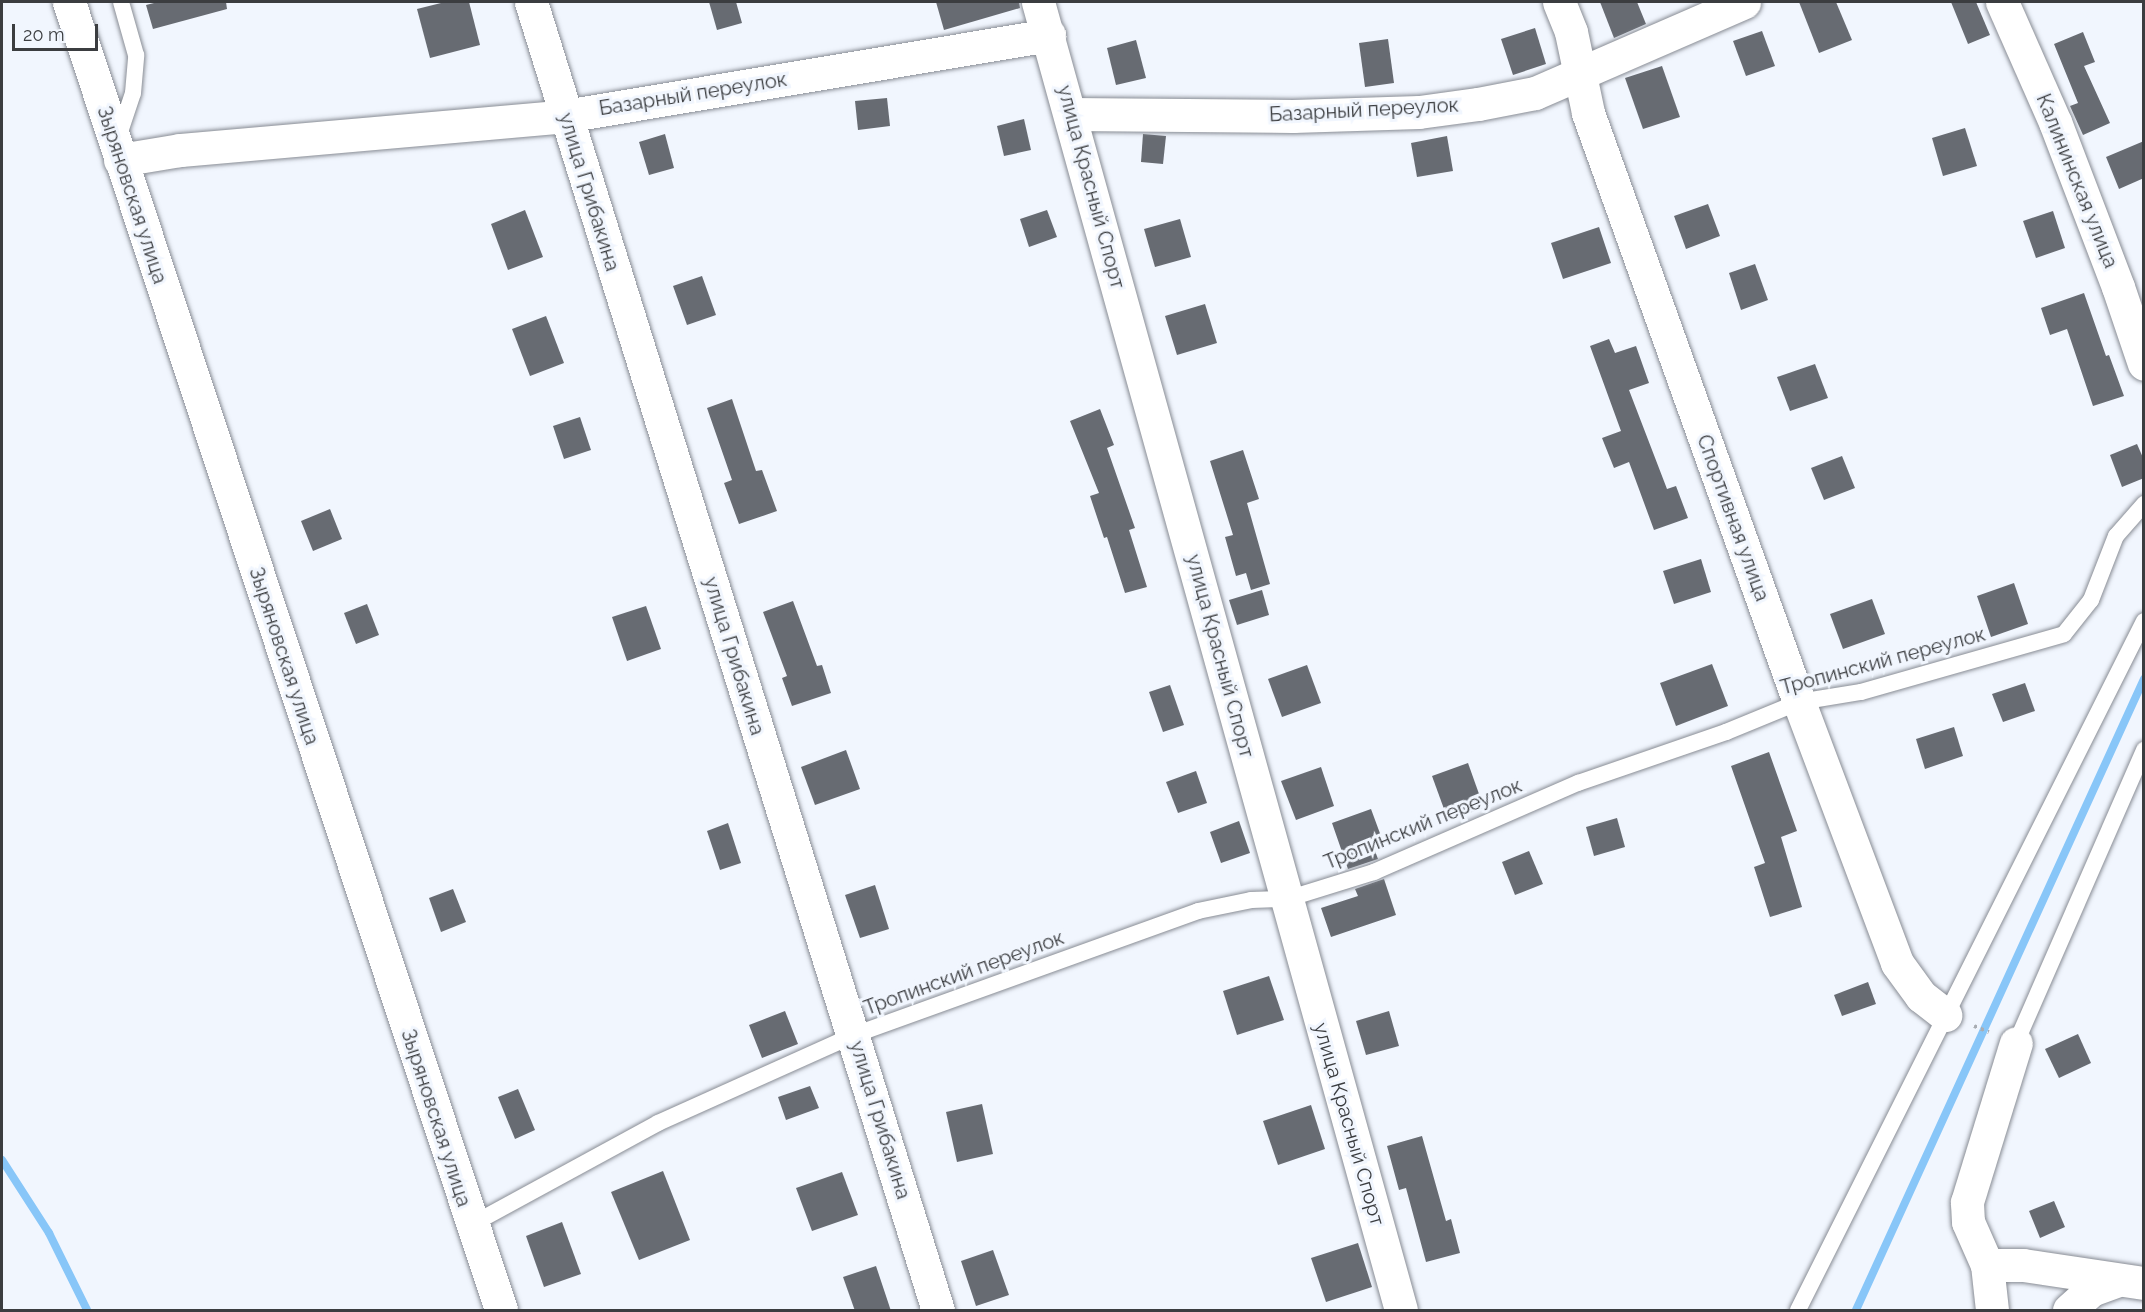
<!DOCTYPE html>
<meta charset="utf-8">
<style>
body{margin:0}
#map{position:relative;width:2145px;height:1312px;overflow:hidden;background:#f1f6fe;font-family:Raleway,sans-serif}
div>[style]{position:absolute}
.stream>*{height:8px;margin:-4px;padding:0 4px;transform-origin:4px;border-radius:4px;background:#88c6f8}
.building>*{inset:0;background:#676b72}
.path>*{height:4px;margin-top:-2px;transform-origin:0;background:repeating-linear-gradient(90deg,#a9adb3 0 3px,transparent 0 7.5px)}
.roads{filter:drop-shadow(0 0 2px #888c94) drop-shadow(0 0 2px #888c94)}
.service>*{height:16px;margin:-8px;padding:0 8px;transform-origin:8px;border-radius:8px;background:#fff}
.minor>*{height:33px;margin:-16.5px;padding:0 16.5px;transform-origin:16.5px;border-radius:16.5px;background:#fff}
.tertiary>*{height:33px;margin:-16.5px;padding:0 16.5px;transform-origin:16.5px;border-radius:16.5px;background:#fff}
span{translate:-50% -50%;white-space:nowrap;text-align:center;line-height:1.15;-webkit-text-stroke:6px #f1f6fe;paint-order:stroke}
.street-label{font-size:20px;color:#3b3d40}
.frame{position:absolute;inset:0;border:3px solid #3b3d40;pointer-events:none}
.scale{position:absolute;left:12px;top:24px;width:86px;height:27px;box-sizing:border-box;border:3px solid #3b3d40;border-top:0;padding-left:8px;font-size:18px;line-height:21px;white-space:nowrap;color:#3b3d40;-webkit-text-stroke:4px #f1f6fe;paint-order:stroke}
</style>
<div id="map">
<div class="stream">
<i style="left:2px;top:1160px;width:87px;rotate:57.2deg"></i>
<i style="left:49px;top:1233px;width:86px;rotate:63.7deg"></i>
<i style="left:1856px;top:1310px;width:694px;rotate:-65.47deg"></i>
</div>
<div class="building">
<i style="clip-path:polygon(158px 2px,226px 2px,227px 9px,153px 29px,146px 5px)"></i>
<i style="clip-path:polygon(445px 2px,469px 2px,480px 45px,430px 58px,417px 9px)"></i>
<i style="clip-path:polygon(709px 2px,736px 2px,742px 23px,717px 30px)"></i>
<i style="clip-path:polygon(936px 2px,1019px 2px,1020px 8px,944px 30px)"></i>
<i style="clip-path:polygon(1600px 2px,1637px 2px,1646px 24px,1614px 38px)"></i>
<i style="clip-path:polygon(1799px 2px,1836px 2px,1852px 40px,1819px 53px)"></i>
<i style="clip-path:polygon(1951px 2px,1976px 2px,1990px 35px,1968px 44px)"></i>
<i style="clip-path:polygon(1535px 28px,1546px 64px,1513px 75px,1501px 39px)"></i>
<i style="clip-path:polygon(1762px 31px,1775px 66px,1746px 76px,1733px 41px)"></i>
<i style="clip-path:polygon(2083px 32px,2095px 62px,2084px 66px,2110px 123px,2083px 135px,2070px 106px,2078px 103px,2054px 44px)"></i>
<i style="clip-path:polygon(1388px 39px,1394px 83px,1365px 87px,1359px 43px)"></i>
<i style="clip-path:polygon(1136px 40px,1146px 78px,1116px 85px,1107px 48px)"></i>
<i style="clip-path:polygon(1662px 66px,1680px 117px,1643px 129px,1625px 78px)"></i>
<i style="clip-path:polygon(887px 98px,890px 126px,858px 130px,855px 101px)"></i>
<i style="clip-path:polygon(1024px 119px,1031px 150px,1004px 156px,997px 126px)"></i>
<i style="clip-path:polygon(1965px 128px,1977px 166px,1943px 176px,1932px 138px)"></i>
<i style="clip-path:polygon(665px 134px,674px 168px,649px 175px,639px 142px)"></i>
<i style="clip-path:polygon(1143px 134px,1166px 136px,1163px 164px,1141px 162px)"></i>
<i style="clip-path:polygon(1447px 136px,1453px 171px,1417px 177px,1411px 143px)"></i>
<i style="clip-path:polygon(2144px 141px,2144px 178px,2119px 189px,2106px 157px)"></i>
<i style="clip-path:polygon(1708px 204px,1720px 236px,1686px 249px,1674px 216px)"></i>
<i style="clip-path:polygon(525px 210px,543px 257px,508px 270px,491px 224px)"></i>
<i style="clip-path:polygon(1047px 210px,1057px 237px,1029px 247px,1020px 219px)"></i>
<i style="clip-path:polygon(2053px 211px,2065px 248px,2036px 258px,2023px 221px)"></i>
<i style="clip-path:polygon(1180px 219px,1191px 257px,1155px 267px,1144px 229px)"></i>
<i style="clip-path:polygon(1599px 227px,1611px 263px,1563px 279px,1551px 243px)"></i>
<i style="clip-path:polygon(1755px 264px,1768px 300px,1741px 310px,1729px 273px)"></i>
<i style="clip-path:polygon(702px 276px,716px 315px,687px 325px,673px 286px)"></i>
<i style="clip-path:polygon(2084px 293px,2106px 356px,2109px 355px,2124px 396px,2093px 406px,2067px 329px,2050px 335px,2041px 308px)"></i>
<i style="clip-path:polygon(1205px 304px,1217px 343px,1177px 355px,1165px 316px)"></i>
<i style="clip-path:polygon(546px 316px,564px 363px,530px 376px,512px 329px)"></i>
<i style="clip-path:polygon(1609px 339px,1615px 353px,1636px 346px,1649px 383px,1629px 390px,1667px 489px,1676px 486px,1688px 518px,1654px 530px,1629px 462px,1614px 468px,1602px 438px,1621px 431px,1590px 346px)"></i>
<i style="clip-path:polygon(1815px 364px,1828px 398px,1790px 411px,1777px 377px)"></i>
<i style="clip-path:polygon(732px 399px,756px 471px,762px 470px,777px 511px,739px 524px,724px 483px,732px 480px,707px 408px)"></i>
<i style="clip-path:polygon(1100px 409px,1114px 445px,1107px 448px,1135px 528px,1129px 530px,1147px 587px,1125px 593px,1107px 537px,1104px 538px,1090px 496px,1099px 493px,1070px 421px)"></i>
<i style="clip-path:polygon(580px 417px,591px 450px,564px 459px,553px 426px)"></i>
<i style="clip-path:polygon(2137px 444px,2144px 460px,2144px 478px,2122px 487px,2110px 455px)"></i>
<i style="clip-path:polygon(1243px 450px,1259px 499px,1247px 503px,1270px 584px,1251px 590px,1246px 573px,1236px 576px,1225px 537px,1233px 535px,1210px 461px)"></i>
<i style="clip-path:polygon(1842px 456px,1855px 488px,1824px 500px,1811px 468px)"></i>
<i style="clip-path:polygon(330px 509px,342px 539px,313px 551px,301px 521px)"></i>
<i style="clip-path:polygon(1701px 559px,1711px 592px,1674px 604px,1663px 571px)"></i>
<i style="clip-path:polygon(2014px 583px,2028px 624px,1991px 637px,1977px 596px)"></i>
<i style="clip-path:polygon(1262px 590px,1269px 615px,1237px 625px,1229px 600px)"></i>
<i style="clip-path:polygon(1872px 599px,1885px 634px,1843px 649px,1830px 614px)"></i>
<i style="clip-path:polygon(793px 601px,817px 666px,822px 665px,831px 693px,792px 706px,782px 678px,787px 676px,763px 612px)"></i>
<i style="clip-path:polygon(367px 604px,379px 635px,356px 644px,344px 613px)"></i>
<i style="clip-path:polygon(646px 606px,661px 649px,627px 661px,612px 617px)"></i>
<i style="clip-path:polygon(1712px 664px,1728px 706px,1676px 726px,1660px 683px)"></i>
<i style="clip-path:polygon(1307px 665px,1321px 703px,1282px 717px,1268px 679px)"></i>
<i style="clip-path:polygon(2025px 683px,2035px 711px,2003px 722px,1992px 694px)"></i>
<i style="clip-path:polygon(1170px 685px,1184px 725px,1163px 732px,1149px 692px)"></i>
<i style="clip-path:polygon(1954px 727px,1963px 756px,1925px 769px,1916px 739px)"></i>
<i style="clip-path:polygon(846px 750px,860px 789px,815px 805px,801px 767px)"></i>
<i style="clip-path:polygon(1769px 752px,1797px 831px,1781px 837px,1802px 907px,1770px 917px,1754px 867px,1765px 863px,1731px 766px)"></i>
<i style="clip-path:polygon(1468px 763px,1484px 808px,1448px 820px,1432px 776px)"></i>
<i style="clip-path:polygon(1321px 767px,1334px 806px,1296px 820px,1281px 781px)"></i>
<i style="clip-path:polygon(1196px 771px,1207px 803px,1178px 813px,1166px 782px)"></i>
<i style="clip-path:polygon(1371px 809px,1385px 847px,1375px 851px,1378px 859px,1348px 869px,1332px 823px)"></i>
<i style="clip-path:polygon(1617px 818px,1625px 847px,1594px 856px,1586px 827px)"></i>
<i style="clip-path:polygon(1239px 821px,1250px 853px,1221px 863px,1210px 832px)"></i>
<i style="clip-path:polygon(728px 823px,741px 863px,720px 870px,707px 831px)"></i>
<i style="clip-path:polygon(1529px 851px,1543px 884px,1515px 895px,1502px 862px)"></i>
<i style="clip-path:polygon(1384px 879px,1396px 915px,1331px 937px,1321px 908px,1358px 896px,1355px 889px)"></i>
<i style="clip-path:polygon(875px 885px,889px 929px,860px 938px,845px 895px)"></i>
<i style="clip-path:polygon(453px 889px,466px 922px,441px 932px,429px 898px)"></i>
<i style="clip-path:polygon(1269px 976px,1284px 1020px,1237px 1035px,1223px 991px)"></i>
<i style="clip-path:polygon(1868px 982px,1876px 1004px,1842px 1016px,1834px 995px)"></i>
<i style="clip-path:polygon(785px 1011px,798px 1044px,762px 1058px,749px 1025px)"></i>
<i style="clip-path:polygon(1389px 1011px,1399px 1046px,1366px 1055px,1356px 1021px)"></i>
<i style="clip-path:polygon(2078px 1034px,2091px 1063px,2059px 1078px,2045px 1049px)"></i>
<i style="clip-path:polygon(810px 1086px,819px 1108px,786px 1120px,778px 1097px)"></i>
<i style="clip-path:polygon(518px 1089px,535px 1130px,515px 1139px,498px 1097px)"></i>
<i style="clip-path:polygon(982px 1104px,993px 1154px,957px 1162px,946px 1112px)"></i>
<i style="clip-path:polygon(1311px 1105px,1325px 1149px,1278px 1165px,1263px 1121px)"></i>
<i style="clip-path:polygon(1422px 1136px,1446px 1221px,1451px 1219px,1460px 1253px,1426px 1262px,1406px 1188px,1399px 1190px,1387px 1146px)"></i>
<i style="clip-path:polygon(663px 1171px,690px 1240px,639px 1260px,611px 1192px)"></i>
<i style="clip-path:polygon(842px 1172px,858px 1215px,812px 1231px,796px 1188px)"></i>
<i style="clip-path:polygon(2054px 1201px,2065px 1227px,2040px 1238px,2029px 1211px)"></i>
<i style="clip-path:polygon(562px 1222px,581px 1274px,544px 1287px,526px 1236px)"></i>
<i style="clip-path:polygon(1358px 1243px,1372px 1287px,1326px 1302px,1311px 1258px)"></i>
<i style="clip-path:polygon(993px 1250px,1009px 1295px,976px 1306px,961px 1261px)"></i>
<i style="clip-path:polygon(876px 1266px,891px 1311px,855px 1311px,843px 1277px)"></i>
</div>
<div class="path">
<i style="left:1974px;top:1026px;width:16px;rotate:22deg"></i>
</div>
<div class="roads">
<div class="service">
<i style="left:118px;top:138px;width:47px;rotate:-71.6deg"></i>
<i style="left:133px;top:93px;width:38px;rotate:-85deg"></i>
<i style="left:136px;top:55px;width:55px;rotate:-105.8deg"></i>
<i style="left:2016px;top:1043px;width:320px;rotate:-66.4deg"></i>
<i style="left:471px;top:1225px;width:213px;rotate:-28.6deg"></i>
<i style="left:658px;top:1123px;width:215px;rotate:-24.2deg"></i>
<i style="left:854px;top:1035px;width:366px;rotate:-19.8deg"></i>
<i style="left:1198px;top:911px;width:54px;rotate:-11.7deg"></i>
<i style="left:1251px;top:900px;width:36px;rotate:-2deg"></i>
<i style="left:1287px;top:899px;width:91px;rotate:-17.2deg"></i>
<i style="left:1374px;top:872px;width:223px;rotate:-23.6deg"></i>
<i style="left:1578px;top:783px;width:157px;rotate:-19deg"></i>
<i style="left:1726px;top:732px;width:79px;rotate:-22.3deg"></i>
<i style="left:1799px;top:702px;width:63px;rotate:-9.2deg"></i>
<i style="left:1861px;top:692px;width:211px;rotate:-15.9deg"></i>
<i style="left:2064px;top:634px;width:43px;rotate:-51.5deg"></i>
<i style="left:2091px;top:600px;width:69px;rotate:-68.7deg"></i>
<i style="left:2116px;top:536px;width:43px;rotate:-48.8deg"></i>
<i style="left:1798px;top:1310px;width:771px;rotate:-63.34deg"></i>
</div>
<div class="minor">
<i style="left:531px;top:2px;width:1370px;rotate:72.72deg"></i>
<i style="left:1038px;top:2px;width:1357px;rotate:74.49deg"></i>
<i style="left:1559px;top:2px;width:32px;rotate:68deg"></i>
<i style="left:1571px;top:32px;width:83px;rotate:78.1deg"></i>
<i style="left:1588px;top:113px;width:626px;rotate:70.29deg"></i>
<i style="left:1799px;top:702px;width:279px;rotate:69.4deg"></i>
<i style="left:1897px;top:963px;width:41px;rotate:54deg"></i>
<i style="left:1921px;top:996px;width:31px;rotate:38deg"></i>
<i style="left:2002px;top:2px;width:131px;rotate:66.2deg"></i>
<i style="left:2055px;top:122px;width:177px;rotate:69.1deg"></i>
<i style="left:2118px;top:287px;width:81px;rotate:71.3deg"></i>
<i style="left:1071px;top:114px;width:222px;rotate:0.5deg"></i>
<i style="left:1293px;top:116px;width:126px;rotate:-1.8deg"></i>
<i style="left:1419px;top:112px;width:60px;rotate:-7.7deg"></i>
<i style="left:1478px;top:104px;width:58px;rotate:-10.9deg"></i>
<i style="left:1535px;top:93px;width:228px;rotate:-23.5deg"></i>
<i style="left:120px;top:160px;width:61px;rotate:-9.5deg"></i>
<i style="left:180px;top:150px;width:386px;rotate:-5deg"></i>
<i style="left:565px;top:116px;width:491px;rotate:-9.5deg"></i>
<i style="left:1987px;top:1265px;width:36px"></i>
<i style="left:2023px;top:1265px;width:122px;rotate:8.5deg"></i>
<i style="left:1992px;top:1310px;width:45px;rotate:-96.3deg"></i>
<i style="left:1987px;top:1265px;width:47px;rotate:-113.8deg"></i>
<i style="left:1968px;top:1222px;width:20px;rotate:-93deg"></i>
<i style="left:1967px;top:1202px;width:166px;rotate:-72.9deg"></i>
<i style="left:2069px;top:1310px;width:30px;rotate:-42deg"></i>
<i style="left:2091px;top:1290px;width:27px;rotate:-20deg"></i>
</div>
<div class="tertiary">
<i style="left:69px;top:2px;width:1377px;rotate:71.72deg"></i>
</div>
</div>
<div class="street-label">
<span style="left:693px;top:94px;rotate:-9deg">Базарный переулок</span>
<span style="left:1364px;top:110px;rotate:-3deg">Базарный переулок</span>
<span style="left:2077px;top:181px;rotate:68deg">Калининская улица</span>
<span style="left:1091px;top:187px;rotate:75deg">улица Красный Спорт</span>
<span style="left:589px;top:192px;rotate:73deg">улица Грибакина</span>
<span style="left:132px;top:195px;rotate:72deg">Зыряновская улица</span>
<span style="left:1733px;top:518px;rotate:70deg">Спортивная улица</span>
<span style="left:284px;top:656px;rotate:72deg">Зыряновская улица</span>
<span style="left:734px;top:656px;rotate:73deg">улица Грибакина</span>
<span style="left:1220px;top:656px;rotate:75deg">улица Красный Спорт</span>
<span style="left:1883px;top:661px;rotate:-15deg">Тропинский переулок</span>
<span style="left:1423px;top:824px;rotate:-22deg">Тропинский переулок</span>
<span style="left:964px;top:973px;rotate:-20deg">Тропинский переулок</span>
<span style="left:436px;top:1118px;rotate:72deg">Зыряновская улица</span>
<span style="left:880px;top:1120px;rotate:73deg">улица Грибакина</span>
<span style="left:1349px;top:1124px;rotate:74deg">улица Красный Спорт</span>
</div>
<div class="frame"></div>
<div class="scale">20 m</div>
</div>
